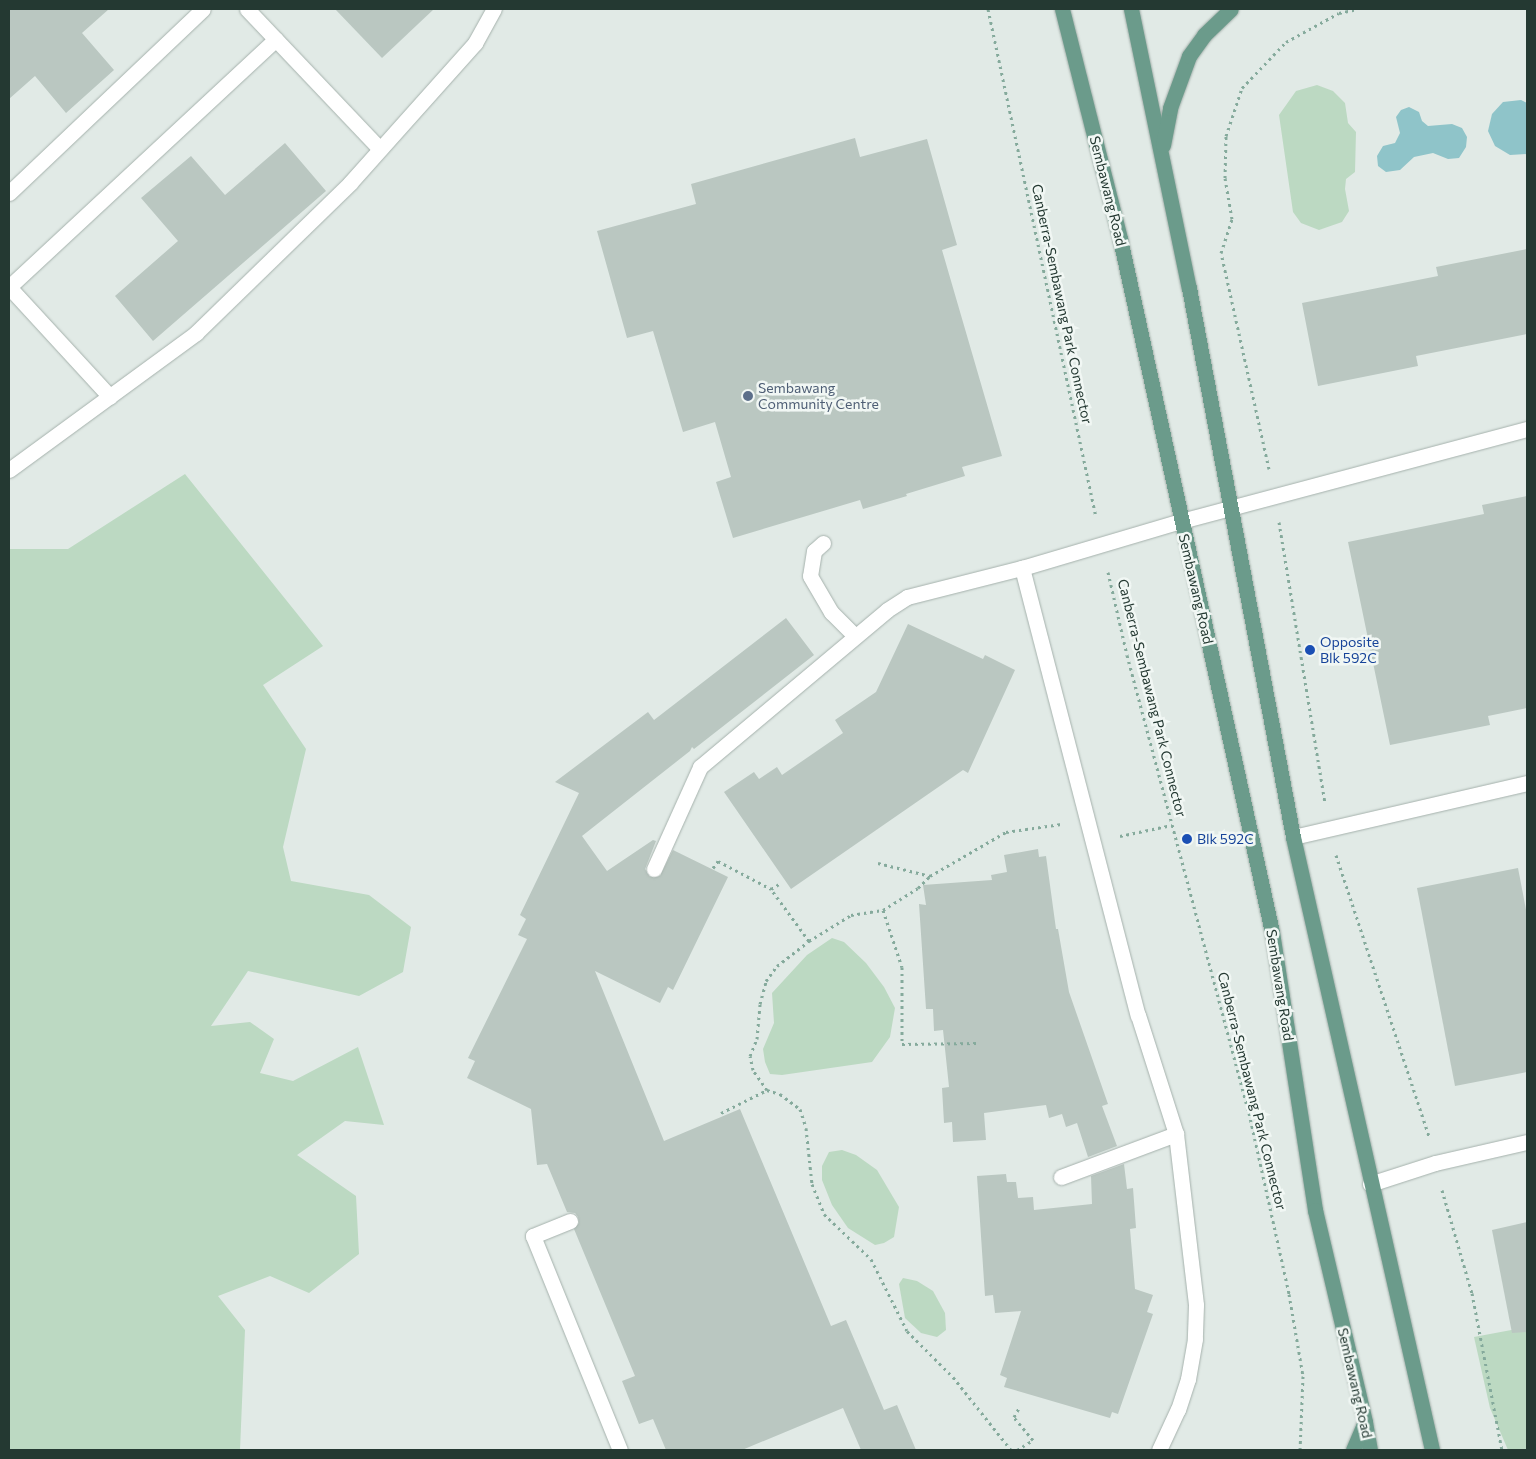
<!DOCTYPE html>
<style>
body{margin:0}
#map{position:relative;width:1536px;height:1459px;overflow:hidden;background:#e1eae6;font-family:Commissioner,sans-serif}
div>[style]{position:absolute}
.green>*{inset:0;background:#bcd9c2}
.water>*{inset:0;background:#8fc4c9}
.building>*{inset:0;background:#bac7c1}
.path>*{height:3px;margin-top:-1.5px;transform-origin:0;background:repeating-linear-gradient(90deg,#85aa9c 0 2.5px,transparent 0 6.5px)}
.roads{filter:drop-shadow(0 0 1px #a5b1ac) drop-shadow(0 0 1px #a5b1ac)}
.minor>*{height:15px;margin:-7.5px;padding:0 7.5px;transform-origin:7.5px;border-radius:7.5px;background:#fff}
.major>*{height:15px;margin:-7.5px;padding:0 7.5px;transform-origin:7.5px;border-radius:7.5px;background:#6b9b8b}
.dots>*{width:14px;height:14px;translate:-50% -50%;box-sizing:border-box;border:2px solid #f1f7f4;border-radius:50%}
span{translate:-50% -50%;white-space:nowrap;text-align:center;line-height:1.15;-webkit-text-stroke:5px #f1f7f4;paint-order:stroke}
.street-label{font-size:14px;color:#243932}
.service-label{font-size:14px;color:#4e5e75}
.left{translate:0 -50%;text-align:left}
.transit-label{font-size:14px;color:#164399}
.frame{position:absolute;inset:0;border:10px solid #243932;pointer-events:none}
</style>
<div id="map">
<div class="green">
<i style="clip-path:polygon(1317px 85px,1333px 91px,1345px 103px,1348px 123px,1356px 132px,1355px 172px,1346px 179px,1345px 189px,1349px 211px,1342px 222px,1319px 230px,1301px 223px,1293px 212px,1279px 115px,1296px 91px)"></i>
<i style="clip-path:polygon(185px 474px,323px 646px,263px 685px,306px 749px,283px 847px,291px 881px,369px 895px,411px 927px,403px 972px,359px 996px,248px 971px,211px 1026px,250px 1022px,274px 1039px,260px 1073px,293px 1081px,358px 1047px,384px 1125px,345px 1121px,297px 1155px,356px 1196px,359px 1254px,309px 1293px,270px 1276px,218px 1296px,245px 1330px,240px 1450px,9px 1450px,9px 549px,68px 549px)"></i>
<i style="clip-path:polygon(832px 938px,844px 942px,866px 963px,884px 987px,895px 1008px,890px 1037px,872px 1062px,782px 1075px,770px 1074px,765px 1062px,763px 1049px,774px 1023px,772px 993px,807px 955px)"></i>
<i style="clip-path:polygon(842px 1150px,856px 1155px,877px 1170px,899px 1207px,894px 1237px,884px 1243px,875px 1245px,848px 1228px,832px 1205px,822px 1180px,822px 1166px,829px 1152px)"></i>
<i style="clip-path:polygon(903px 1278px,917px 1281px,933px 1291px,945px 1313px,946px 1330px,937px 1337px,921px 1333px,905px 1318px,899px 1284px)"></i>
<i style="clip-path:polygon(1527px 1327px,1527px 1450px,1508px 1450px,1490px 1408px,1474px 1337px)"></i>
</div>
<div class="water">
<i style="clip-path:polygon(1521px 100px,1527px 103px,1527px 154px,1510px 155px,1495px 146px,1488px 131px,1492px 114px,1503px 102px)"></i>
<i style="clip-path:polygon(1409px 107px,1419px 112px,1422px 121px,1428px 126px,1452px 124px,1462px 128px,1467px 137px,1466px 147px,1459px 158px,1448px 159px,1433px 153px,1414px 157px,1400px 170px,1386px 172px,1378px 166px,1377px 156px,1383px 146px,1395px 143px,1400px 133px,1396px 117px,1401px 110px)"></i>
</div>
<div class="building">
<i style="clip-path:polygon(9px 9px,109px 9px,82px 33px,114px 70px,66px 113px,35px 76px,9px 99px)"></i>
<i style="clip-path:polygon(335px 9px,434px 9px,382px 58px)"></i>
<i style="clip-path:polygon(855px 138px,860px 157px,927px 139px,957px 245px,942px 250px,1002px 456px,962px 467px,965px 476px,906px 494px,907px 496px,863px 509px,860px 500px,733px 538px,716px 482px,731px 477px,715px 422px,683px 432px,653px 331px,627px 338px,597px 231px,696px 204px,691px 184px)"></i>
<i style="clip-path:polygon(285px 143px,326px 191px,153px 341px,115px 296px,178px 241px,141px 198px,191px 156px,225px 195px)"></i>
<i style="clip-path:polygon(1527px 249px,1527px 334px,1416px 356px,1418px 366px,1318px 386px,1302px 303px,1438px 276px,1436px 267px)"></i>
<i style="clip-path:polygon(1527px 496px,1527px 708px,1488px 716px,1490px 725px,1390px 745px,1348px 542px,1484px 514px,1482px 505px)"></i>
<i style="clip-path:polygon(786px 618px,814px 655px,694px 749px,692px 747px,690px 751px,582px 836px,607px 871px,653px 840px,656px 841px,645px 869px,650px 877px,660px 876px,673px 850px,728px 877px,673px 990px,668px 987px,660px 1003px,595px 971px,664px 1141px,740px 1109px,831px 1326px,846px 1320px,884px 1410px,897px 1405px,916px 1450px,861px 1450px,843px 1408px,742px 1450px,666px 1450px,653px 1419px,639px 1424px,622px 1381px,635px 1376px,574px 1229px,579px 1223px,578px 1217px,575px 1213px,567px 1212px,547px 1164px,537px 1165px,531px 1109px,467px 1078px,475px 1061px,468px 1058px,527px 939px,518px 935px,526px 919px,520px 915px,579px 793px,555px 782px,648px 712px,654px 720px)"></i>
<i style="clip-path:polygon(908px 624px,983px 659px,985px 655px,1015px 670px,968px 773px,963px 770px,791px 889px,724px 792px,754px 772px,759px 779px,777px 767px,782px 775px,843px 733px,835px 720px,876px 692px)"></i>
<i style="clip-path:polygon(1038px 849px,1039px 857px,1046px 856px,1056px 929px,1058px 929px,1069px 992px,1108px 1104px,1102px 1106px,1117px 1146px,1088px 1157px,1077px 1123px,1066px 1127px,1062px 1114px,1049px 1118px,1046px 1105px,984px 1113px,986px 1140px,953px 1142px,952px 1122px,944px 1123px,942px 1088px,949px 1087px,943px 1030px,934px 1031px,933px 1009px,926px 1009px,919px 904px,926px 905px,923px 885px,992px 880px,991px 875px,1007px 872px,1004px 855px)"></i>
<i style="clip-path:polygon(1518px 868px,1527px 915px,1527px 1072px,1455px 1086px,1417px 888px)"></i>
<i style="clip-path:polygon(1124px 1164px,1127px 1189px,1133px 1188px,1136px 1228px,1130px 1229px,1135px 1289px,1153px 1295px,1147px 1312px,1153px 1314px,1118px 1414px,1112px 1412px,1110px 1418px,1004px 1387px,1007px 1378px,1000px 1375px,1021px 1311px,995px 1313px,993px 1295px,985px 1296px,977px 1176px,1006px 1174px,1007px 1182px,1016px 1182px,1018px 1198px,1033px 1197px,1034px 1210px,1092px 1204px,1091px 1176px)"></i>
<i style="clip-path:polygon(1527px 1222px,1527px 1332px,1512px 1333px,1492px 1230px)"></i>
</div>
<div class="path">
<i style="left:988px;top:9px;width:519px;rotate:78deg"></i>
<i style="left:1269px;top:469px;width:221px;rotate:-102.5deg"></i>
<i style="left:1221px;top:253px;width:36px;rotate:-72deg"></i>
<i style="left:1232px;top:219px;width:42px;rotate:-99.7deg"></i>
<i style="left:1225px;top:178px;width:42px;rotate:-88.6deg"></i>
<i style="left:1226px;top:136px;width:51px;rotate:-71.6deg"></i>
<i style="left:1242px;top:88px;width:64px;rotate:-46.3deg"></i>
<i style="left:1286px;top:42px;width:60px;rotate:-28.7deg"></i>
<i style="left:1339px;top:13px;width:19px;rotate:-12deg"></i>
<i style="left:1279px;top:522px;width:284px;rotate:80.7deg"></i>
<i style="left:1108px;top:572px;width:85px;rotate:77.1deg"></i>
<i style="left:1127px;top:655px;width:474px;rotate:75.1deg"></i>
<i style="left:1249px;top:1113px;width:185px;rotate:77.5deg"></i>
<i style="left:1289px;top:1294px;width:83px;rotate:80.3deg"></i>
<i style="left:1303px;top:1376px;width:74px;rotate:92.3deg"></i>
<i style="left:1120px;top:836px;width:53px;rotate:-11.9deg"></i>
<i style="left:1336px;top:855px;width:296px;rotate:71.7deg"></i>
<i style="left:878px;top:863px;width:54px;rotate:14deg"></i>
<i style="left:930px;top:876px;width:88px;rotate:-30.1deg"></i>
<i style="left:1006px;top:832px;width:56px;rotate:-8.3deg"></i>
<i style="left:713px;top:868px;width:9px;rotate:-54deg"></i>
<i style="left:718px;top:861px;width:60px;rotate:27.8deg"></i>
<i style="left:771px;top:889px;width:12px;rotate:-31deg"></i>
<i style="left:883px;top:910px;width:60px;rotate:71.6deg"></i>
<i style="left:902px;top:967px;width:77px;rotate:90deg"></i>
<i style="left:902px;top:1044px;width:76px;rotate:-0.8deg"></i>
<i style="left:809px;top:941px;width:49px;rotate:-31.8deg"></i>
<i style="left:851px;top:915px;width:32px;rotate:-9deg"></i>
<i style="left:883px;top:910px;width:41px;rotate:-32.2deg"></i>
<i style="left:918px;top:888px;width:16px;rotate:-45deg"></i>
<i style="left:767px;top:1090px;width:24px;rotate:-125deg"></i>
<i style="left:753px;top:1070px;width:14px;rotate:-102deg"></i>
<i style="left:750px;top:1056px;width:18px;rotate:-68deg"></i>
<i style="left:757px;top:1039px;width:35px;rotate:-85deg"></i>
<i style="left:760px;top:1004px;width:24px;rotate:-75deg"></i>
<i style="left:766px;top:981px;width:19px;rotate:-54deg"></i>
<i style="left:777px;top:966px;width:41px;rotate:-38deg"></i>
<i style="left:809px;top:941px;width:64px;rotate:-126.2deg"></i>
<i style="left:721px;top:1113px;width:51px;rotate:-26.6deg"></i>
<i style="left:767px;top:1090px;width:14px;rotate:17deg"></i>
<i style="left:780px;top:1094px;width:25px;rotate:37deg"></i>
<i style="left:800px;top:1109px;width:20px;rotate:72deg"></i>
<i style="left:806px;top:1128px;width:56px;rotate:83.9deg"></i>
<i style="left:812px;top:1184px;width:32px;rotate:68deg"></i>
<i style="left:824px;top:1214px;width:65px;rotate:43.8deg"></i>
<i style="left:871px;top:1259px;width:80px;rotate:63.4deg"></i>
<i style="left:907px;top:1331px;width:65px;rotate:45deg"></i>
<i style="left:953px;top:1377px;width:93px;rotate:51.5deg"></i>
<i style="left:1442px;top:1190px;width:107px;rotate:73.8deg"></i>
<i style="left:1472px;top:1293px;width:160px;rotate:79.2deg"></i>
<i style="left:1017px;top:1450px;width:19px;rotate:-32deg"></i>
<i style="left:1033px;top:1440px;width:30px;rotate:-130deg"></i>
<i style="left:1014px;top:1417px;width:10px;rotate:-61deg"></i>
</div>
<div class="roads">
<div class="minor">
<i style="left:247px;top:9px;width:193px;rotate:46.5deg"></i>
<i style="left:9px;top:193px;width:267px;rotate:-43.5deg"></i>
<i style="left:9px;top:287px;width:364px;rotate:-42.9deg"></i>
<i style="left:9px;top:287px;width:149px;rotate:47.4deg"></i>
<i style="left:9px;top:470px;width:232px;rotate:-36.2deg"></i>
<i style="left:196px;top:333px;width:215px;rotate:-44.2deg"></i>
<i style="left:350px;top:183px;width:188px;rotate:-48.2deg"></i>
<i style="left:475px;top:43px;width:39px;rotate:-61deg"></i>
<i style="left:823px;top:543px;width:12px;rotate:138deg"></i>
<i style="left:814px;top:551px;width:25px;rotate:99deg"></i>
<i style="left:810px;top:576px;width:42px;rotate:59.7deg"></i>
<i style="left:831px;top:612px;width:34px;rotate:45deg"></i>
<i style="left:1022px;top:568px;width:462px;rotate:75.5deg"></i>
<i style="left:1138px;top:1015px;width:125px;rotate:72.3deg"></i>
<i style="left:1176px;top:1134px;width:172px;rotate:83.3deg"></i>
<i style="left:1196px;top:1305px;width:34px;rotate:92deg"></i>
<i style="left:1195px;top:1339px;width:41px;rotate:99.9deg"></i>
<i style="left:1188px;top:1379px;width:32px;rotate:108deg"></i>
<i style="left:1178px;top:1409px;width:45px;rotate:114.9deg"></i>
<i style="left:1293px;top:837px;width:240px;rotate:-13deg"></i>
<i style="left:654px;top:869px;width:112px;rotate:-65.7deg"></i>
<i style="left:700px;top:767px;width:244px;rotate:-40deg"></i>
<i style="left:887px;top:610px;width:24px;rotate:-33deg"></i>
<i style="left:907px;top:597px;width:119px;rotate:-14.2deg"></i>
<i style="left:1022px;top:568px;width:166px;rotate:-16.5deg"></i>
<i style="left:1181px;top:521px;width:358px;rotate:-14.9deg"></i>
<i style="left:1061px;top:1177px;width:123px;rotate:-20.5deg"></i>
<i style="left:1370px;top:1184px;width:68px;rotate:-17.9deg"></i>
<i style="left:1435px;top:1163px;width:94px;rotate:-12.9deg"></i>
<i style="left:570px;top:1221px;width:40px;rotate:158deg"></i>
<i style="left:533px;top:1236px;width:231px;rotate:67.9deg"></i>
</div>
<div class="major">
<i style="left:1062px;top:9px;width:237px;rotate:75.8deg"></i>
<i style="left:1120px;top:239px;width:709px;rotate:77.63deg"></i>
<i style="left:1272px;top:932px;width:281px;rotate:81.2deg"></i>
<i style="left:1315px;top:1210px;width:218px;rotate:76.7deg"></i>
<i style="left:1365px;top:1422px;width:28px;rotate:80deg"></i>
<i style="left:1131px;top:9px;width:285px;rotate:78.3deg"></i>
<i style="left:1189px;top:288px;width:559px;rotate:79.27deg"></i>
<i style="left:1293px;top:837px;width:629px;rotate:77.22deg"></i>
<i style="left:1163px;top:145px;width:38px;rotate:-79deg"></i>
<i style="left:1170px;top:108px;width:55px;rotate:-69.9deg"></i>
<i style="left:1189px;top:56px;width:26px;rotate:-54deg"></i>
<i style="left:1204px;top:35px;width:37px;rotate:-44deg"></i>
<i style="left:1353px;top:1450px;width:30px;rotate:-67deg"></i>
</div>
</div>
<div class="dots">
<i style="left:748px;top:396px;background:#5c6f8a"></i>
<i style="left:1310px;top:650px;background:#1a4fb4"></i>
<i style="left:1187px;top:839px;background:#1a4fb4"></i>
</div>
<div class="street-label">
<span style="left:1108px;top:191px;rotate:76deg">Sembawang Road</span>
<span style="left:1062px;top:304px;rotate:78deg">Canberra-Sembawang Park Connector</span>
<span style="left:1196px;top:589px;rotate:77deg">Sembawang Road</span>
<span style="left:1152px;top:698px;rotate:76deg">Canberra-Sembawang Park Connector</span>
<span style="left:1280px;top:985px;rotate:81deg">Sembawang Road</span>
<span style="left:1252px;top:1091px;rotate:76deg">Canberra-Sembawang Park Connector</span>
<span style="left:1355px;top:1383px;rotate:77deg">Sembawang Road</span>
</div>
<div class="service-label">
<span class="left" style="left:758px;top:396px">Sembawang<br>Community Centre</span>
</div>
<div class="transit-label">
<span class="left" style="left:1320px;top:650px">Opposite<br>Blk 592C</span>
<span class="left" style="left:1197px;top:839px">Blk 592C</span>
</div>
<div class="frame"></div>
</div>
